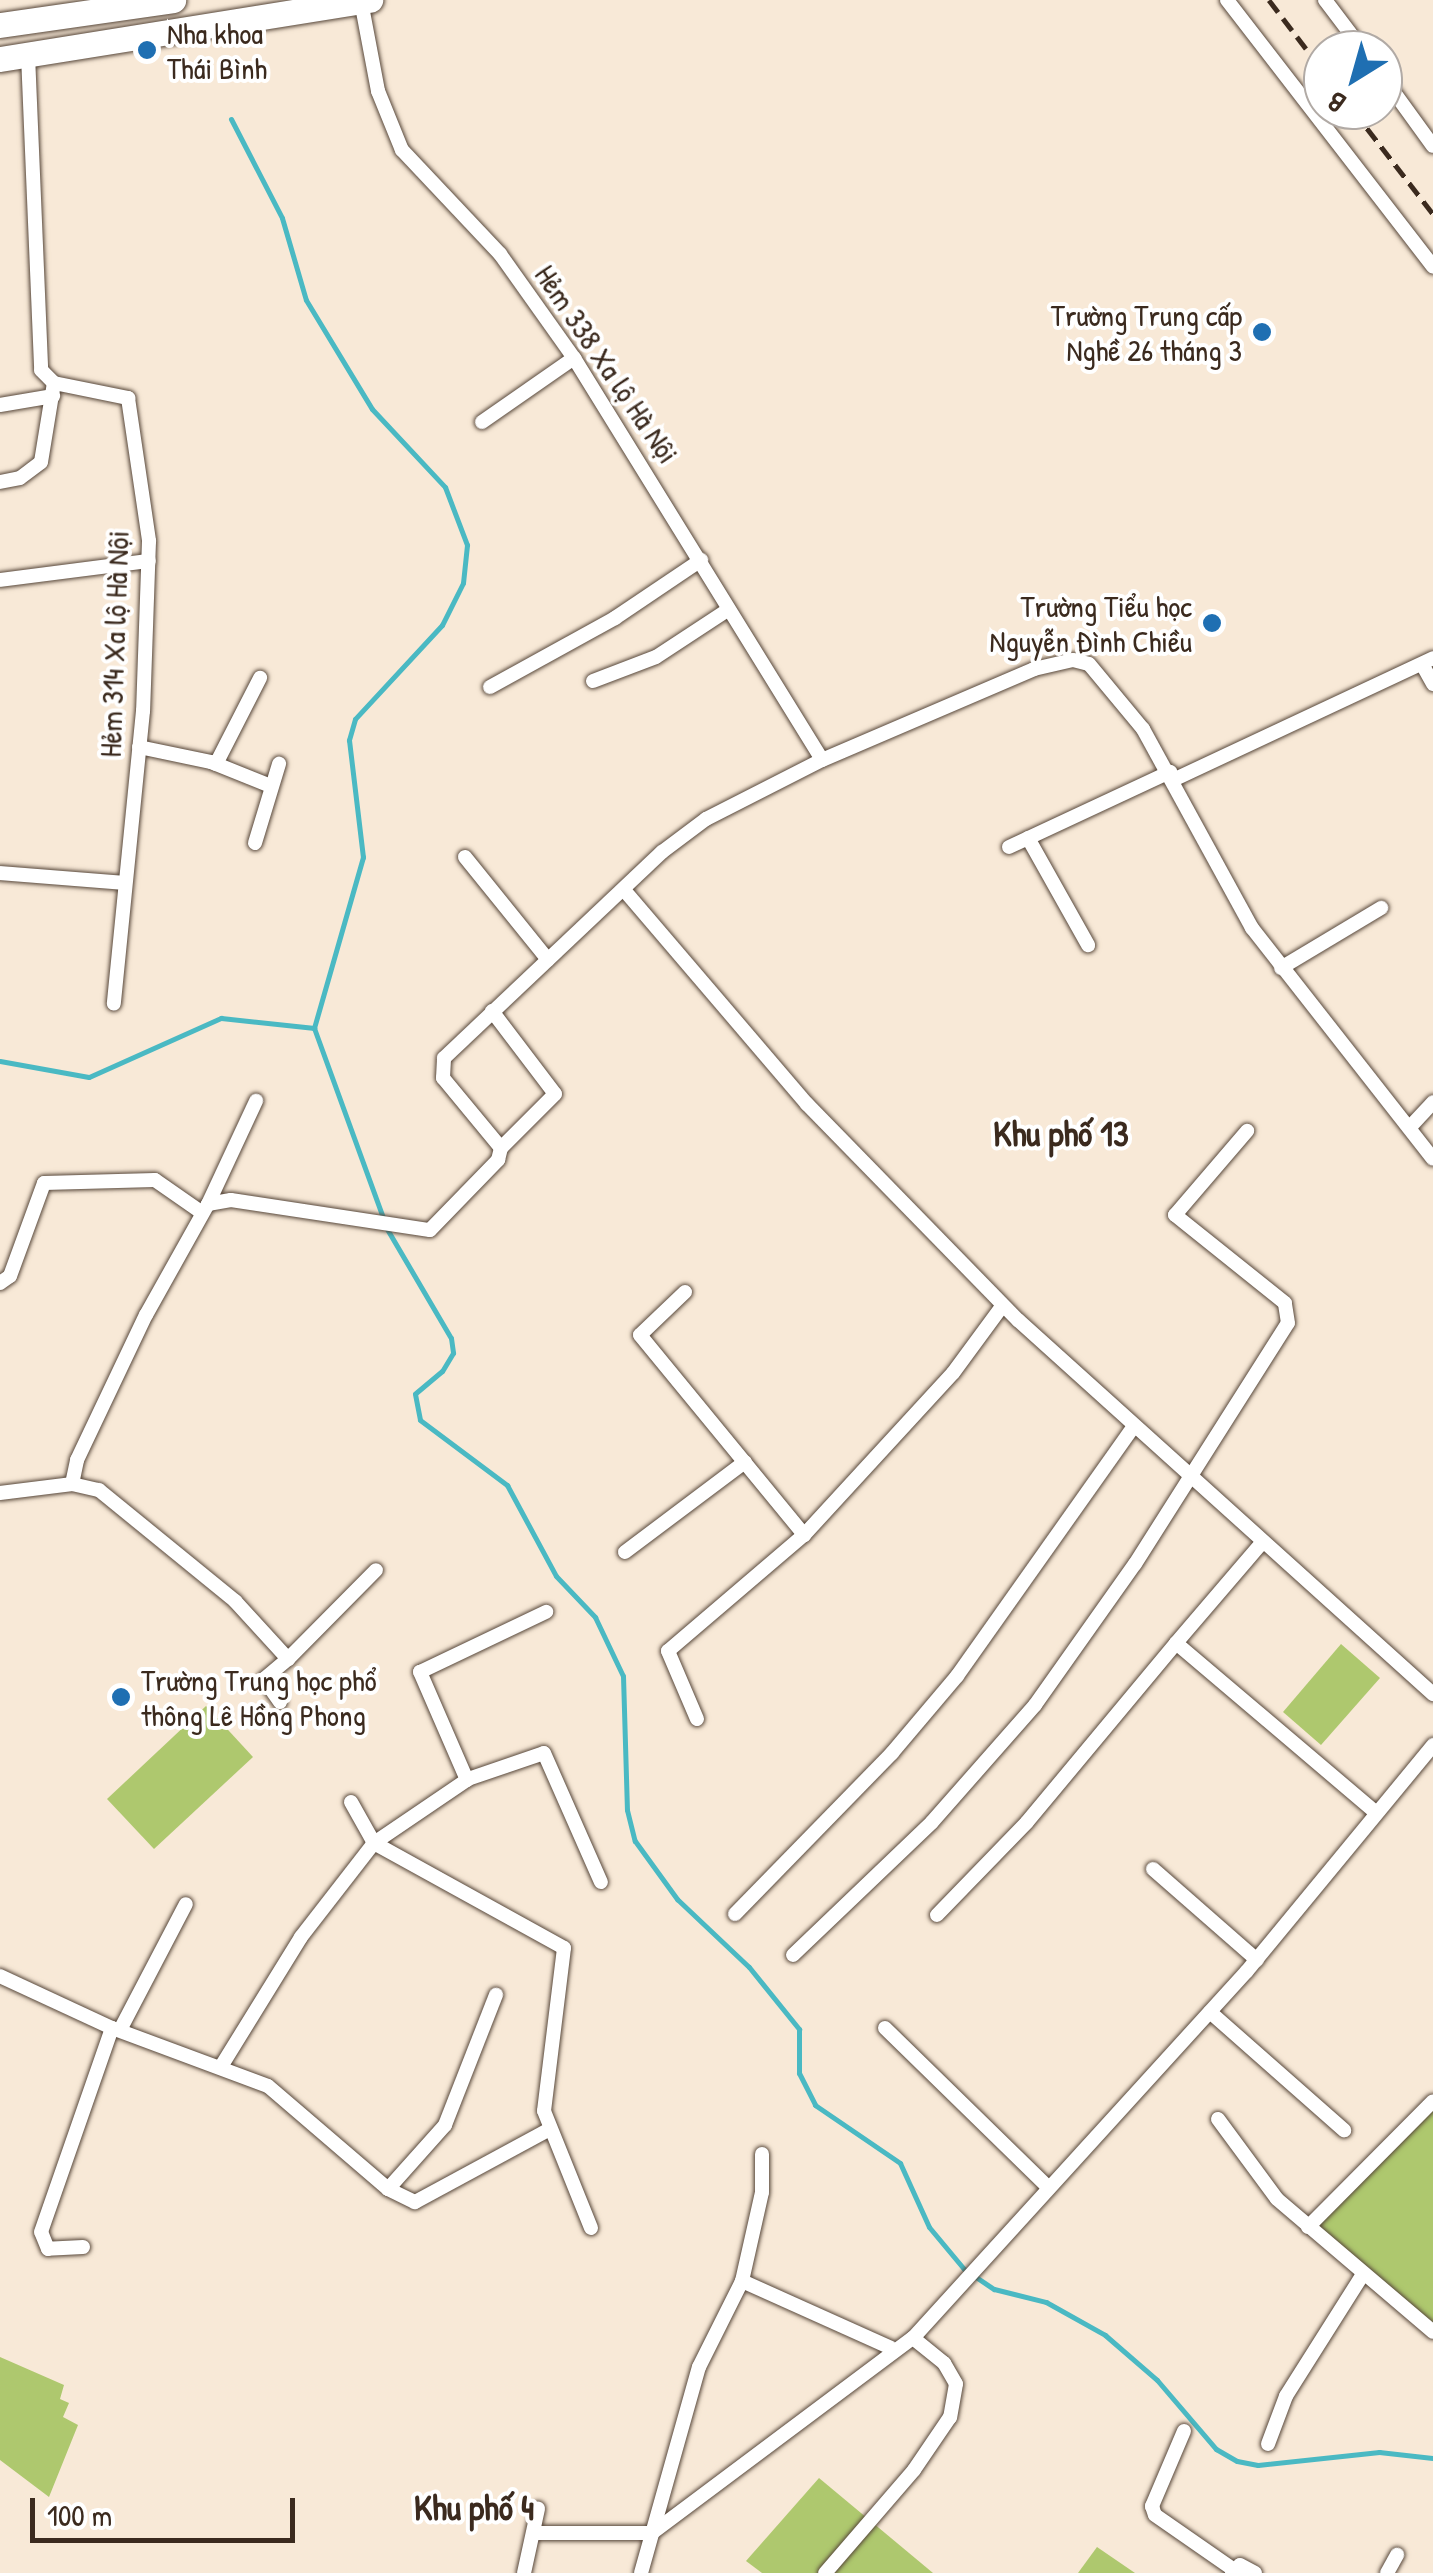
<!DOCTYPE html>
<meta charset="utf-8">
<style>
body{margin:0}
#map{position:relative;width:1433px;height:2573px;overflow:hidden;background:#f8e9d7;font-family:"Patrick Hand",sans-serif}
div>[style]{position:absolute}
.green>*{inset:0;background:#aec86e}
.stream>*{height:5px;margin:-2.5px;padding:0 2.5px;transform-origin:2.5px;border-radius:2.5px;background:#4ab9c3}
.roads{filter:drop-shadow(0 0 2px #57473a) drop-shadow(0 0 2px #57473a)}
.street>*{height:14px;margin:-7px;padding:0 7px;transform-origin:7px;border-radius:7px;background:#fff}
.highway>*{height:25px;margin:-12.5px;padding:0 12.5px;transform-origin:12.5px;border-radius:12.5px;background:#fff}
.rail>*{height:5px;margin-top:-2.5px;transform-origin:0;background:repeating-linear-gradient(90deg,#3b2a1e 0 15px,transparent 0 23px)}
.dots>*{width:28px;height:28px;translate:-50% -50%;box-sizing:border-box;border:5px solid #fff;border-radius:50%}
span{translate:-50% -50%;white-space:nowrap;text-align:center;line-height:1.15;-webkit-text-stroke:8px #fff;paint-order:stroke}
.poi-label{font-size:30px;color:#3b2a1e}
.left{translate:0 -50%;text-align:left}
.right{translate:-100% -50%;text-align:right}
.street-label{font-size:30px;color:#3b2a1e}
.quarter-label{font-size:35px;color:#3b2a1e;font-weight:700}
.north{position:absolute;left:1303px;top:30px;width:100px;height:100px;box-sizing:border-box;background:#fff;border:2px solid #b1aaa5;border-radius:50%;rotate:217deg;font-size:28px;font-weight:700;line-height:40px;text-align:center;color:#3b2a1e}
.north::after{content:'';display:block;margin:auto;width:35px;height:45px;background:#1f6fb2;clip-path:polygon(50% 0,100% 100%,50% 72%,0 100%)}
.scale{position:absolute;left:30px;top:2498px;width:265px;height:45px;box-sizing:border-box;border:5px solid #3b2a1e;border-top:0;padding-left:12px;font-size:30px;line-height:35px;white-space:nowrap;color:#3b2a1e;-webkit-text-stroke:8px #fff;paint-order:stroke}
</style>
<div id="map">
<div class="green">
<i style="clip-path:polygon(1341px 1644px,1380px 1678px,1321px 1745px,1283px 1712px)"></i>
<i style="clip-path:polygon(206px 1706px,253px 1757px,154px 1849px,107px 1799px)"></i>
<i style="clip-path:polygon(1433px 2107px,1433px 2324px,1316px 2225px)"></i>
<i style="clip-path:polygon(0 2357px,64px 2385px,60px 2399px,69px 2403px,63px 2417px,78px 2425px,49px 2497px,0 2460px)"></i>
<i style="clip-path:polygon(819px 2478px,933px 2573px,762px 2573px,746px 2561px)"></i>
<i style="clip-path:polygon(1097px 2547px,1135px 2573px,1078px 2573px)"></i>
</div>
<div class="stream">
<i style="left:231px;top:119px;width:111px;rotate:62.7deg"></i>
<i style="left:282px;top:218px;width:85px;rotate:73.7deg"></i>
<i style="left:306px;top:300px;width:127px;rotate:58.8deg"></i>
<i style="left:372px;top:409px;width:107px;rotate:46.9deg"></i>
<i style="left:445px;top:487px;width:62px;rotate:69.2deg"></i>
<i style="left:467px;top:545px;width:38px;rotate:96deg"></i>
<i style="left:463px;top:583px;width:47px;rotate:116.6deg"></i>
<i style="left:442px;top:625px;width:128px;rotate:132.8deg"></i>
<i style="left:355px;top:719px;width:22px;rotate:106deg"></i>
<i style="left:349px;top:740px;width:118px;rotate:83.2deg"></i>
<i style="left:363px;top:857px;width:178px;rotate:106deg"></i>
<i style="left:0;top:1061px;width:90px;rotate:10.2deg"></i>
<i style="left:89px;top:1077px;width:145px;rotate:-24.1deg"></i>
<i style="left:221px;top:1018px;width:94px;rotate:6.1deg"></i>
<i style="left:314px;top:1028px;width:202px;rotate:70deg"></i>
<i style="left:387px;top:1229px;width:126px;rotate:59.6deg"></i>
<i style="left:451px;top:1338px;width:15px;rotate:82deg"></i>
<i style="left:453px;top:1353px;width:21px;rotate:121deg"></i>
<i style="left:442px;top:1371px;width:35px;rotate:140deg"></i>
<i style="left:415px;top:1394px;width:26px;rotate:79deg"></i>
<i style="left:420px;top:1420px;width:109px;rotate:36.8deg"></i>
<i style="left:507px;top:1485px;width:103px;rotate:61.7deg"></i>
<i style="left:556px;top:1576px;width:57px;rotate:46.4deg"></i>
<i style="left:595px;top:1617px;width:65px;rotate:64.6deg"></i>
<i style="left:623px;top:1676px;width:134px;rotate:88.3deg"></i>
<i style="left:627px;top:1810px;width:32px;rotate:76deg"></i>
<i style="left:635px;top:1841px;width:72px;rotate:54.1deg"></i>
<i style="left:677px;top:1899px;width:99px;rotate:43.4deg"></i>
<i style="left:749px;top:1967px;width:80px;rotate:51.1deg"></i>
<i style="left:799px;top:2029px;width:44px;rotate:90deg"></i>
<i style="left:799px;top:2073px;width:36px;rotate:63deg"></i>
<i style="left:815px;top:2105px;width:103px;rotate:34.3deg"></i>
<i style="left:900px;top:2163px;width:70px;rotate:65.6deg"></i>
<i style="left:929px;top:2227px;width:55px;rotate:50.2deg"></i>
<i style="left:964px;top:2269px;width:36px;rotate:34deg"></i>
<i style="left:994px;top:2289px;width:54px;rotate:14deg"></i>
<i style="left:1046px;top:2302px;width:68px;rotate:29.2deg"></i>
<i style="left:1105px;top:2335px;width:69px;rotate:40.9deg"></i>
<i style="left:1157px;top:2380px;width:91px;rotate:49.5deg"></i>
<i style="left:1216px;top:2449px;width:24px;rotate:30deg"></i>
<i style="left:1237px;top:2461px;width:21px;rotate:11deg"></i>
<i style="left:1258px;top:2465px;width:122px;rotate:-6.1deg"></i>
<i style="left:1379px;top:2452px;width:54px;rotate:6.3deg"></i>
</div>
<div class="roads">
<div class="street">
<i style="left:1227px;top:0;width:337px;rotate:52.3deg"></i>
<i style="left:1325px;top:0;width:63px;rotate:52.8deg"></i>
<i style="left:361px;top:1px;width:92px;rotate:79.3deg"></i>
<i style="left:378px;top:91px;width:64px;rotate:67.9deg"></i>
<i style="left:402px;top:150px;width:143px;rotate:46.7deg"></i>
<i style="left:500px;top:254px;width:128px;rotate:54.6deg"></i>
<i style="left:574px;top:358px;width:472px;rotate:58.3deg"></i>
<i style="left:28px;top:55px;width:315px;rotate:87.6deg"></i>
<i style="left:41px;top:370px;width:18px;rotate:45deg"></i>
<i style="left:54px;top:383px;width:76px;rotate:11.5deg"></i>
<i style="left:128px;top:398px;width:145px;rotate:81.6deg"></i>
<i style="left:149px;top:541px;width:170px;rotate:92deg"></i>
<i style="left:143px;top:711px;width:294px;rotate:95.7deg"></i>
<i style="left:1383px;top:77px;width:85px;rotate:54.1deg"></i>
<i style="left:0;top:405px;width:54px;rotate:-9.6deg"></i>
<i style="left:482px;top:422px;width:112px;rotate:-34.8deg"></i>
<i style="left:0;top:482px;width:20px;rotate:-11deg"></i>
<i style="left:20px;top:478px;width:26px;rotate:-37deg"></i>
<i style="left:41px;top:462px;width:80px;rotate:-80.7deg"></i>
<i style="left:0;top:580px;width:150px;rotate:-7.3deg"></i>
<i style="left:1422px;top:664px;width:23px;rotate:61deg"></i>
<i style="left:593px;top:681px;width:67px;rotate:-20.9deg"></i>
<i style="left:656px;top:657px;width:87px;rotate:-33.3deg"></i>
<i style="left:490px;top:687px;width:143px;rotate:-28.9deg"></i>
<i style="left:615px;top:618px;width:104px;rotate:-34deg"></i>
<i style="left:139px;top:747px;width:74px;rotate:11.8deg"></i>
<i style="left:211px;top:762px;width:65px;rotate:21.8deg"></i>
<i style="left:216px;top:764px;width:97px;rotate:-62.9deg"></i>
<i style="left:1173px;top:780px;width:287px;rotate:-25.1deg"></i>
<i style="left:1028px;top:838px;width:123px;rotate:60.7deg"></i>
<i style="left:255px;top:843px;width:83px;rotate:-73.1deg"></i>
<i style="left:1009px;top:847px;width:178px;rotate:-25deg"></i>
<i style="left:465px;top:857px;width:132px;rotate:51.1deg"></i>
<i style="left:0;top:873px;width:125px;rotate:4.6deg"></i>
<i style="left:625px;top:891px;width:280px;rotate:49.5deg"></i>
<i style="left:807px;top:1104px;width:302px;rotate:45.7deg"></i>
<i style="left:1018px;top:1320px;width:559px;rotate:42.03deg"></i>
<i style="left:1281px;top:968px;width:117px;rotate:-31deg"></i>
<i style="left:492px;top:1011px;width:104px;rotate:52.8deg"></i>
<i style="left:555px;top:1094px;width:76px;rotate:135deg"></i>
<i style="left:1410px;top:1127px;width:34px;rotate:-47deg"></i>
<i style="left:208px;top:1204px;width:114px;rotate:-65deg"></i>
<i style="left:0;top:1283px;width:12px;rotate:-35deg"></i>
<i style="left:10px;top:1276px;width:99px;rotate:-69.9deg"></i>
<i style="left:44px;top:1183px;width:111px;rotate:-1.5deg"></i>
<i style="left:155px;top:1180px;width:56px;rotate:34.8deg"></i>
<i style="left:685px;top:1292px;width:62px;rotate:136.3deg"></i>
<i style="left:640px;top:1335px;width:259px;rotate:50.6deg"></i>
<i style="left:804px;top:1535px;width:220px;rotate:-47.4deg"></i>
<i style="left:953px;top:1373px;width:84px;rotate:-53.7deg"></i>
<i style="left:72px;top:1484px;width:25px;rotate:-78deg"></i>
<i style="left:77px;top:1460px;width:161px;rotate:-64.6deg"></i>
<i style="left:146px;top:1315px;width:127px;rotate:-60.8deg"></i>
<i style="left:208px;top:1204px;width:23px;rotate:-10deg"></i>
<i style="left:231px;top:1200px;width:201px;rotate:8.6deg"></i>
<i style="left:430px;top:1230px;width:98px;rotate:-45.8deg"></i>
<i style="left:498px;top:1160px;width:12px;rotate:-76deg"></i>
<i style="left:501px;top:1148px;width:91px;rotate:-129.6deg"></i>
<i style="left:443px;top:1078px;width:20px;rotate:-87deg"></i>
<i style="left:444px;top:1058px;width:300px;rotate:-43.4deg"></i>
<i style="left:662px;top:852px;width:55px;rotate:-36.9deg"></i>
<i style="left:706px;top:819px;width:130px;rotate:-27deg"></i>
<i style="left:822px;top:760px;width:231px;rotate:-23.2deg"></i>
<i style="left:1034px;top:669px;width:40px;rotate:-13deg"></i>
<i style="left:1073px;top:660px;width:16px;rotate:14deg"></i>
<i style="left:1089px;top:664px;width:85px;rotate:50.3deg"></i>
<i style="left:1143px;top:729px;width:227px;rotate:61.3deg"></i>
<i style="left:1252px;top:928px;width:293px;rotate:51.9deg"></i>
<i style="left:0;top:1493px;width:73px;rotate:-7.1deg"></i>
<i style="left:72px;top:1484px;width:28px;rotate:13deg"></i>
<i style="left:99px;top:1490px;width:176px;rotate:39.2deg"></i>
<i style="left:235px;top:1601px;width:79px;rotate:47.6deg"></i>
<i style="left:288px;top:1659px;width:125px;rotate:-45.3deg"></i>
<i style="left:1260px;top:1545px;width:129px;rotate:130.6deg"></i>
<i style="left:1176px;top:1643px;width:261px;rotate:40.3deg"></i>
<i style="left:625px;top:1552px;width:150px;rotate:-36.9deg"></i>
<i style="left:280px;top:1702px;width:28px;rotate:-125deg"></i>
<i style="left:264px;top:1679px;width:31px;rotate:-40deg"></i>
<i style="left:697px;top:1719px;width:74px;rotate:-113.1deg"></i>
<i style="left:668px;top:1651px;width:179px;rotate:-40.5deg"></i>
<i style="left:467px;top:1780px;width:118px;rotate:-113.5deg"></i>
<i style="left:420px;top:1672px;width:140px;rotate:-25.5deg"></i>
<i style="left:351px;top:1802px;width:47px;rotate:60.7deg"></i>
<i style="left:374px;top:1843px;width:217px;rotate:28.9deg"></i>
<i style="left:564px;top:1948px;width:164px;rotate:97deg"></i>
<i style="left:544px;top:2111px;width:126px;rotate:68.1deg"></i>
<i style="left:1153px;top:1869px;width:138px;rotate:41.2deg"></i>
<i style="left:735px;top:1914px;width:225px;rotate:-45.7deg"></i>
<i style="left:892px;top:1753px;width:101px;rotate:-49.8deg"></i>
<i style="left:957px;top:1676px;width:303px;rotate:-54.7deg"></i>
<i style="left:937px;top:1915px;width:129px;rotate:-45.9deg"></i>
<i style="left:1027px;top:1822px;width:233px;rotate:-50.2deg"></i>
<i style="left:793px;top:1955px;width:192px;rotate:-43.7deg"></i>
<i style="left:932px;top:1822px;width:156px;rotate:-48.6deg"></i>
<i style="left:1035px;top:1705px;width:173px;rotate:-54.7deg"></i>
<i style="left:1135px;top:1564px;width:285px;rotate:-57.6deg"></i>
<i style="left:1288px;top:1323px;width:20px;rotate:-99deg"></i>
<i style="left:1285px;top:1303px;width:141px;rotate:-141.3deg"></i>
<i style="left:1175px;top:1215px;width:111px;rotate:-49.4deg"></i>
<i style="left:0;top:1976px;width:123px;rotate:24.9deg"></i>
<i style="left:112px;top:2028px;width:166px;rotate:20.4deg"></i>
<i style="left:268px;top:2086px;width:158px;rotate:40.6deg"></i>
<i style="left:388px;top:2189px;width:86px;rotate:-48.3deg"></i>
<i style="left:445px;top:2125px;width:140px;rotate:-68.6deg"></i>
<i style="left:1210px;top:2012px;width:179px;rotate:41.4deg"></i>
<i style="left:885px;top:2028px;width:229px;rotate:44.3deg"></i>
<i style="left:120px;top:2030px;width:142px;rotate:-62.4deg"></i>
<i style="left:222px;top:2065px;width:150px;rotate:-58.3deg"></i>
<i style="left:301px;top:1937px;width:119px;rotate:-52.2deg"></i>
<i style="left:374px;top:1843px;width:114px;rotate:-34.2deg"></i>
<i style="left:468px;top:1779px;width:80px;rotate:-18.9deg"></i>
<i style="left:544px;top:1753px;width:141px;rotate:66.2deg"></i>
<i style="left:1218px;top:2119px;width:99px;rotate:53.6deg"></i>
<i style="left:1277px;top:2199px;width:205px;rotate:40.4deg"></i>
<i style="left:388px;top:2189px;width:30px;rotate:26deg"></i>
<i style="left:415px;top:2202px;width:153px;rotate:-28.4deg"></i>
<i style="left:1308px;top:2227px;width:177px;rotate:-45.2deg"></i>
<i style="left:83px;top:2247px;width:35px;rotate:177deg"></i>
<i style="left:48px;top:2249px;width:18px;rotate:-112deg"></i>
<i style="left:41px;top:2232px;width:216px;rotate:-70.8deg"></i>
<i style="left:742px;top:2281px;width:163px;rotate:24.2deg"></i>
<i style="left:913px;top:2338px;width:496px;rotate:-47.7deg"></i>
<i style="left:1247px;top:1971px;width:293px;rotate:-50.5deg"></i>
<i style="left:1184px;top:2431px;width:82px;rotate:113.1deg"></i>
<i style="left:1152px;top:2506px;width:9px;rotate:72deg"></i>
<i style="left:1155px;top:2515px;width:96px;rotate:34.8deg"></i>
<i style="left:1268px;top:2444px;width:51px;rotate:-69.4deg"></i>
<i style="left:1286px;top:2396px;width:144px;rotate:-57.7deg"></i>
<i style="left:535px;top:2533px;width:117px"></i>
<i style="left:652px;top:2533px;width:326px;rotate:-36.8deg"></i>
<i style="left:913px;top:2338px;width:40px;rotate:39deg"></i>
<i style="left:944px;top:2363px;width:24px;rotate:60deg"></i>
<i style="left:956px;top:2384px;width:34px;rotate:100deg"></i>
<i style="left:950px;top:2417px;width:64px;rotate:124.2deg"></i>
<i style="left:914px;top:2470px;width:136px;rotate:130.8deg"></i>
<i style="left:524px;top:2573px;width:66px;rotate:-77.7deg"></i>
<i style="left:641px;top:2573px;width:214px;rotate:-74.3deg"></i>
<i style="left:699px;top:2367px;width:96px;rotate:-63.4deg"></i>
<i style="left:742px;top:2281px;width:91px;rotate:-77.3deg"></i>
<i style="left:762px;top:2192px;width:38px;rotate:-90deg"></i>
<i style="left:1232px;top:2573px;width:11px;rotate:-45deg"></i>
<i style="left:1240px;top:2565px;width:17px;rotate:28deg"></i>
<i style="left:1387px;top:2573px;width:21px;rotate:-61deg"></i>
</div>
<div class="highway">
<i style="left:0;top:25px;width:175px;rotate:-8.2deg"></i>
<i style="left:0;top:59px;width:375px;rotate:-9.1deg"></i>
</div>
</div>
<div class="rail">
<i style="left:1269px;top:0;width:89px;rotate:52.7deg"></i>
<i style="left:1353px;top:110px;width:131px;rotate:52.4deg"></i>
</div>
<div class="dots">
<i style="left:147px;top:50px;background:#1f6fb2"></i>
<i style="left:1262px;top:332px;background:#1f6fb2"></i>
<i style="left:1212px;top:623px;background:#1f6fb2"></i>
<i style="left:121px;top:1697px;background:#1f6fb2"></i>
</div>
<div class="poi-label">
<span class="left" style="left:167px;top:50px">Nha khoa<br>Thái Bình</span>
<span class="right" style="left:1242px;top:332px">Trường Trung cấp<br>Nghề 26 tháng 3</span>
<span class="right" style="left:1192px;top:623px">Trường Tiểu học<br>Nguyễn Đình Chiều</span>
<span class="left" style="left:141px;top:1697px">Trường Trung học phổ<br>thông Lê Hồng Phong</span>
</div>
<div class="street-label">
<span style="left:607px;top:364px;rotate:56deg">Hẻm 338 Xa lộ Hà Nội</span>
<span style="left:114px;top:644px;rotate:-88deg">Hẻm 314 Xa lộ Hà Nội</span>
</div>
<div class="quarter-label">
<span style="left:1061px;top:1134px">Khu phố 13</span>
<span style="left:474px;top:2508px">Khu phố 4</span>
</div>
<div class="north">B</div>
<div class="scale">100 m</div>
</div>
